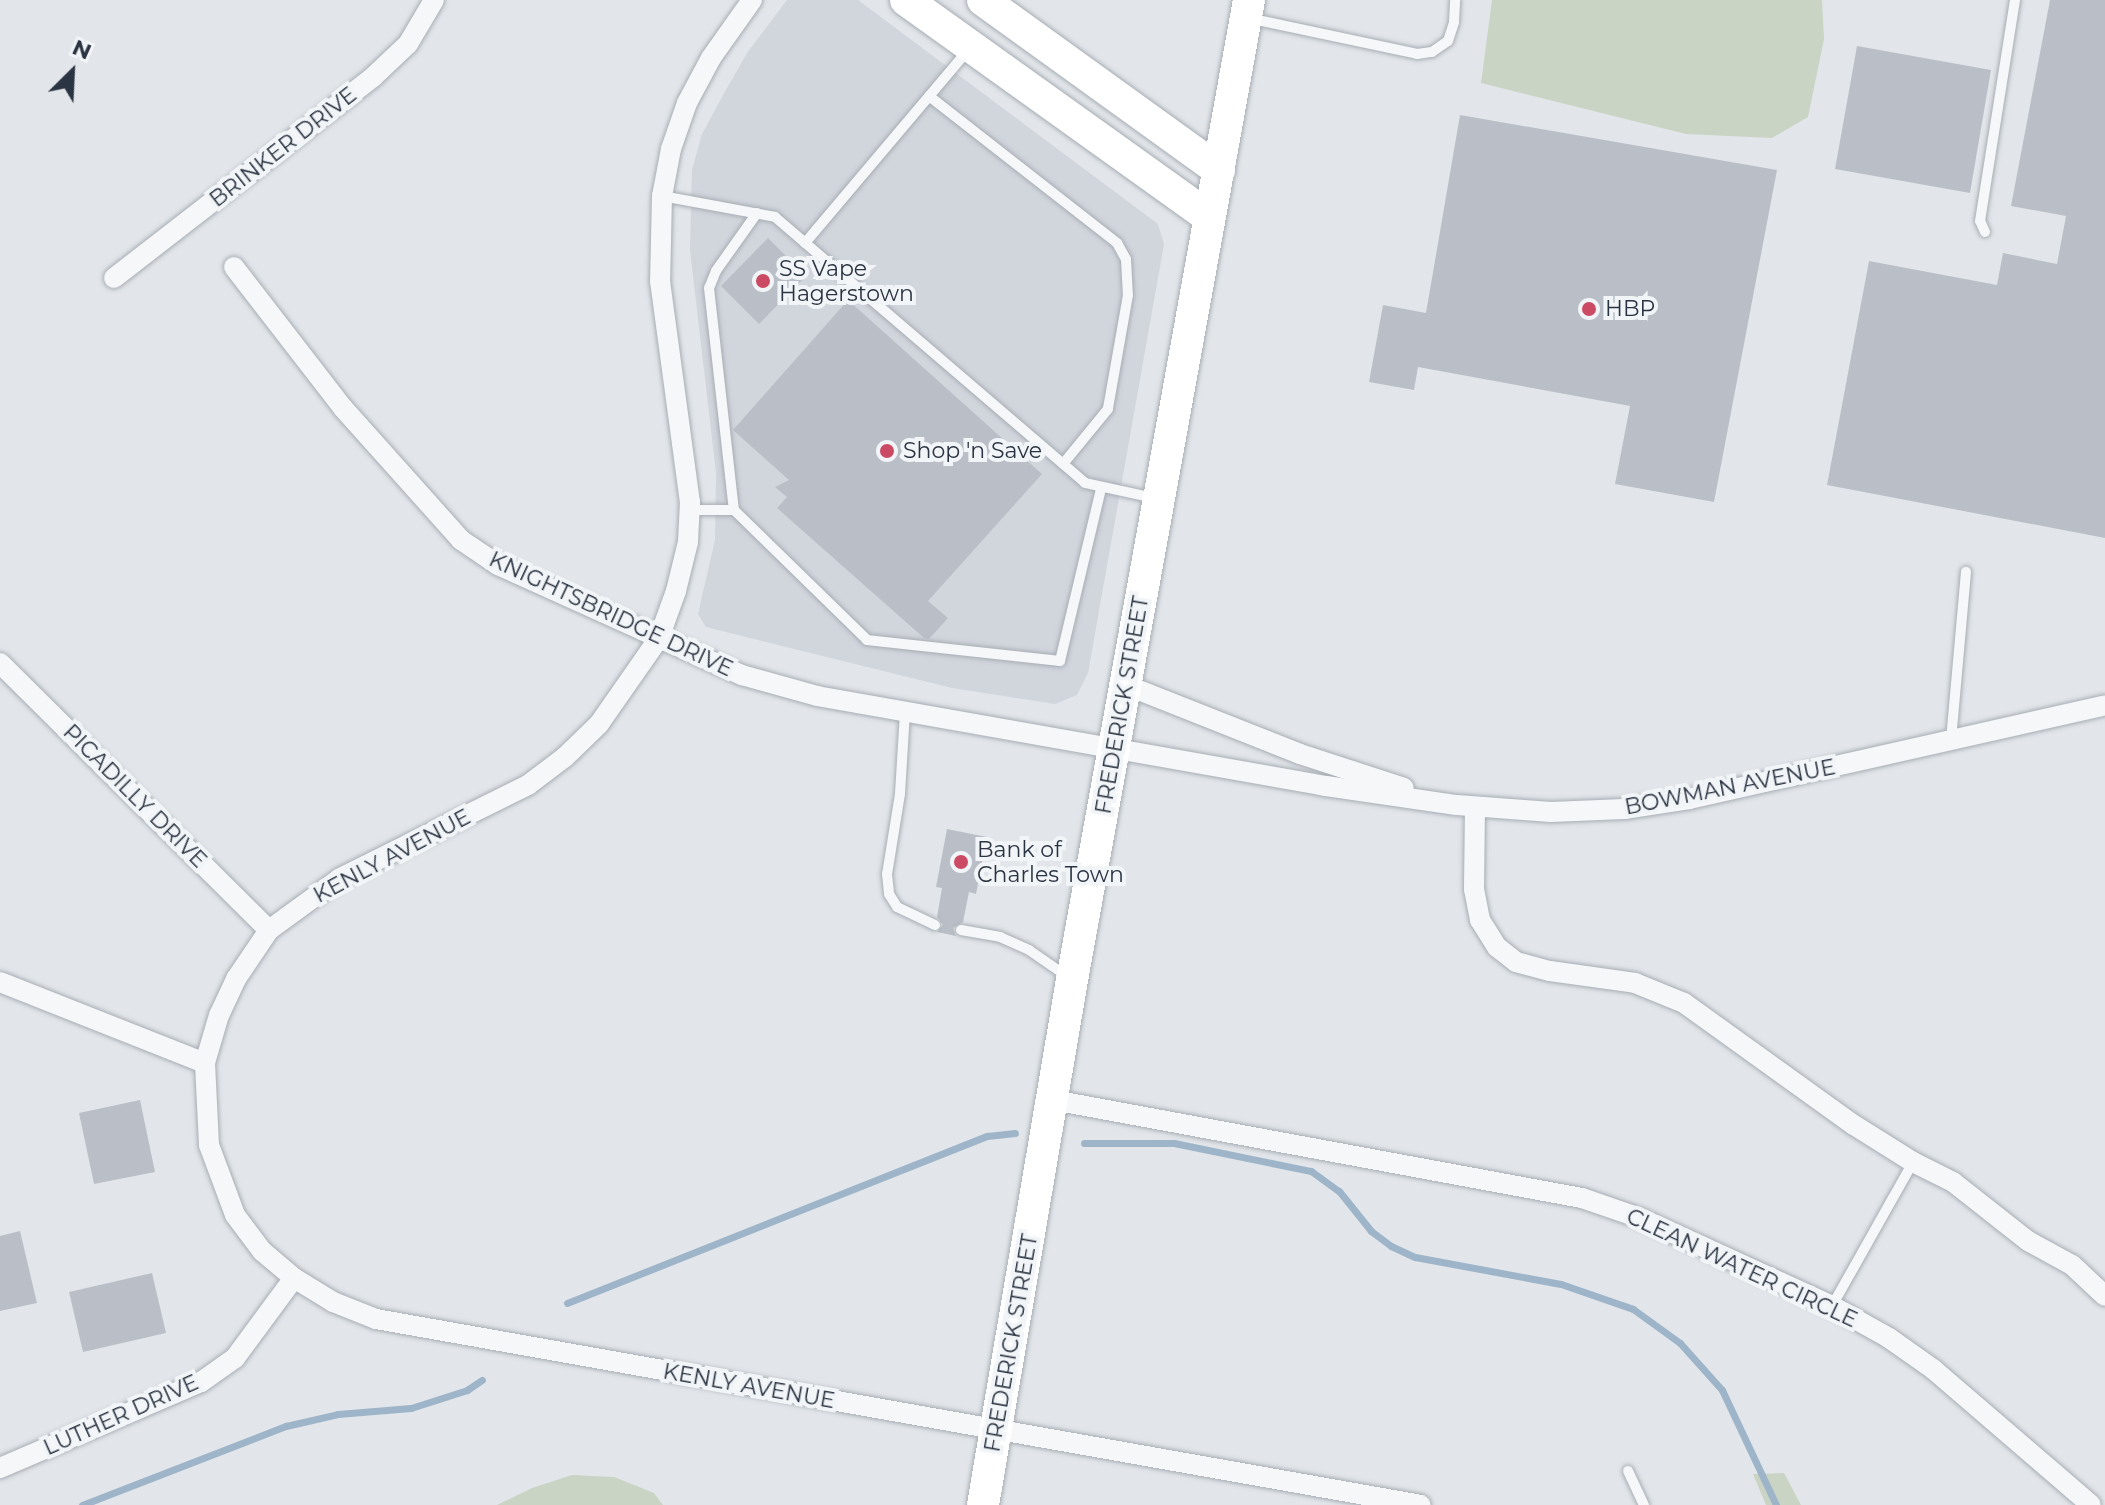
<!DOCTYPE html>
<style>
body{margin:0}
#map{position:relative;width:2105px;height:1505px;overflow:hidden;background:#e2e6ea;font-family:Montserrat,sans-serif}
div>[style]{position:absolute}
.built>*{inset:0;background:#d1d5dc}
.green>*{inset:0;background:#c9d4c4}
.stream>*{height:7px;margin:-3.5px;padding:0 3.5px;transform-origin:3.5px;border-radius:3.5px;background:#9eb5c9}
.building>*{inset:0;background:#babfc7}
.roads{filter:drop-shadow(0 0 2px #a7adb4) drop-shadow(0 0 2px #a7adb4)}
.lane>*{height:10px;margin:-5px;padding:0 5px;transform-origin:5px;border-radius:5px;background:#f5f7f9}
.street>*{height:20px;margin:-10px;padding:0 10px;transform-origin:10px;border-radius:10px;background:#f5f7f9}
.primary>*{height:32px;margin:-16px;padding:0 16px;transform-origin:16px;border-radius:16px;background:#fff}
.dots>*{width:22px;height:22px;translate:-50% -50%;box-sizing:border-box;border:4px solid #f2f5f8;border-radius:50%}
span{translate:-50% -50%;white-space:nowrap;text-align:center;line-height:1.15;-webkit-text-stroke:8px #f2f5f8;paint-order:stroke}
.street-label{font-size:22px;color:#2b3442}
.poi-label{font-size:22px;color:#2b3442}
.left{translate:0 -50%;text-align:left}
.north{position:absolute;left:32px;top:32px;width:80px;height:80px;-webkit-text-stroke:6px #f2f5f8;paint-order:stroke;rotate:24deg;font-size:22px;font-weight:700;line-height:32px;text-align:center;color:#2b3442}
.north::after{content:'';display:block;margin:auto;width:28px;height:36px;background:#2b3442;clip-path:polygon(50% 0,100% 100%,50% 72%,0 100%)}
</style>
<div id="map">
<div class="built">
<i style="clip-path:polygon(787px 0,858px 0,1158px 224px,1164px 244px,1088px 673px,1077px 695px,1055px 704px,952px 688px,706px 627px,698px 614px,715px 540px,716px 473px,690px 250px,692px 170px,702px 134px,722px 97px,747px 53px)"></i>
</div>
<div class="green">
<i style="clip-path:polygon(1492px 0,1822px 0,1824px 39px,1808px 117px,1772px 138px,1686px 134px,1481px 83px)"></i>
<i style="clip-path:polygon(1784px 1473px,1801px 1505px,1766px 1505px,1753px 1474px)"></i>
<i style="clip-path:polygon(572px 1475px,614px 1477px,654px 1493px,663px 1505px,497px 1505px,532px 1488px)"></i>
</div>
<div class="stream">
<i style="left:1084px;top:1143px;width:90px"></i>
<i style="left:1174px;top:1143px;width:140px;rotate:11.6deg"></i>
<i style="left:1311px;top:1171px;width:34px;rotate:36deg"></i>
<i style="left:1339px;top:1191px;width:51px;rotate:51.3deg"></i>
<i style="left:1371px;top:1231px;width:25px;rotate:37deg"></i>
<i style="left:1391px;top:1246px;width:26px;rotate:25deg"></i>
<i style="left:1415px;top:1257px;width:148px;rotate:10.5deg"></i>
<i style="left:1561px;top:1284px;width:76px;rotate:19.1deg"></i>
<i style="left:1633px;top:1309px;width:58px;rotate:35.9deg"></i>
<i style="left:1680px;top:1343px;width:63px;rotate:48.2deg"></i>
<i style="left:1722px;top:1390px;width:127px;rotate:64.8deg"></i>
<i style="left:567px;top:1303px;width:452px;rotate:-21.7deg"></i>
<i style="left:987px;top:1136px;width:28px;rotate:-6deg"></i>
<i style="left:82px;top:1505px;width:219px;rotate:-21.2deg"></i>
<i style="left:286px;top:1426px;width:53px;rotate:-13deg"></i>
<i style="left:338px;top:1414px;width:73px;rotate:-4.7deg"></i>
<i style="left:411px;top:1408px;width:59px;rotate:-17.8deg"></i>
<i style="left:467px;top:1390px;width:18px;rotate:-34deg"></i>
</div>
<div class="building">
<i style="clip-path:polygon(2050px 0,2105px 0,2105px 538px,1827px 485px,1869px 261px,1997px 285px,2003px 253px,2057px 264px,2066px 216px,2011px 206px)"></i>
<i style="clip-path:polygon(1857px 46px,1991px 70px,1970px 193px,1835px 169px)"></i>
<i style="clip-path:polygon(1460px 115px,1777px 170px,1714px 502px,1615px 484px,1630px 406px,1418px 367px,1414px 390px,1369px 382px,1383px 305px,1426px 313px)"></i>
<i style="clip-path:polygon(768px 238px,806px 276px,759px 324px,721px 286px)"></i>
<i style="clip-path:polygon(848px 300px,1042px 474px,928px 601px,948px 618px,929px 639px,924px 638px,777px 508px,787px 497px,775px 487px,789px 480px,733px 430px)"></i>
<i style="clip-path:polygon(947px 829px,987px 837px,976px 894px,969px 892px,963px 922px,953px 928px,956px 936px,937px 932px,943px 925px,937px 917px,942px 888px,936px 887px)"></i>
<i style="clip-path:polygon(140px 1100px,155px 1172px,94px 1184px,79px 1113px)"></i>
<i style="clip-path:polygon(20px 1231px,37px 1303px,0 1311px,0 1236px)"></i>
<i style="clip-path:polygon(152px 1273px,166px 1333px,83px 1352px,69px 1292px)"></i>
</div>
<div class="roads">
<div class="lane">
<i style="left:1248px;top:18px;width:173px;rotate:12deg"></i>
<i style="left:1417px;top:54px;width:15px;rotate:-8deg"></i>
<i style="left:1432px;top:52px;width:19px;rotate:-35deg"></i>
<i style="left:1448px;top:41px;width:20px;rotate:-72deg"></i>
<i style="left:1454px;top:22px;width:22px;rotate:-87deg"></i>
<i style="left:929px;top:96px;width:239px;rotate:38deg"></i>
<i style="left:1117px;top:243px;width:18px;rotate:61deg"></i>
<i style="left:1126px;top:259px;width:36px;rotate:87deg"></i>
<i style="left:1128px;top:295px;width:116px;rotate:100deg"></i>
<i style="left:1108px;top:409px;width:71px;rotate:129.3deg"></i>
<i style="left:662px;top:196px;width:115px;rotate:10.5deg"></i>
<i style="left:775px;top:217px;width:408px;rotate:40.6deg"></i>
<i style="left:1085px;top:483px;width:71px;rotate:12.3deg"></i>
<i style="left:757px;top:213px;width:71px;rotate:125.3deg"></i>
<i style="left:716px;top:271px;width:18px;rotate:112deg"></i>
<i style="left:709px;top:288px;width:223px;rotate:83.6deg"></i>
<i style="left:734px;top:510px;width:186px;rotate:44.3deg"></i>
<i style="left:867px;top:640px;width:194px;rotate:6.2deg"></i>
<i style="left:1060px;top:661px;width:177px;rotate:-76.6deg"></i>
<i style="left:1985px;top:232px;width:12px;rotate:-114deg"></i>
<i style="left:1980px;top:221px;width:224px;rotate:-81deg"></i>
<i style="left:805px;top:243px;width:254px;rotate:-49.8deg"></i>
<i style="left:690px;top:510px;width:44px"></i>
<i style="left:905px;top:712px;width:82px;rotate:93.5deg"></i>
<i style="left:900px;top:794px;width:81px;rotate:99.2deg"></i>
<i style="left:887px;top:874px;width:20px;rotate:84deg"></i>
<i style="left:889px;top:894px;width:15px;rotate:58deg"></i>
<i style="left:897px;top:907px;width:42px;rotate:25.3deg"></i>
<i style="left:1951px;top:740px;width:169px;rotate:-84.9deg"></i>
<i style="left:961px;top:930px;width:40px;rotate:10deg"></i>
<i style="left:1000px;top:937px;width:32px;rotate:24deg"></i>
<i style="left:1029px;top:950px;width:47px;rotate:34.7deg"></i>
<i style="left:1832px;top:1306px;width:165px;rotate:-60.6deg"></i>
<i style="left:1628px;top:1471px;width:38px;rotate:65deg"></i>
</div>
<div class="street">
<i style="left:752px;top:0;width:71px;rotate:125.3deg"></i>
<i style="left:711px;top:58px;width:51px;rotate:118.1deg"></i>
<i style="left:687px;top:103px;width:49px;rotate:109.2deg"></i>
<i style="left:671px;top:149px;width:48px;rotate:100.8deg"></i>
<i style="left:662px;top:196px;width:85px;rotate:91.3deg"></i>
<i style="left:660px;top:281px;width:223px;rotate:82.3deg"></i>
<i style="left:690px;top:502px;width:40px;rotate:92.9deg"></i>
<i style="left:688px;top:542px;width:50px;rotate:103.8deg"></i>
<i style="left:676px;top:591px;width:50px;rotate:109.9deg"></i>
<i style="left:659px;top:638px;width:105px;rotate:124.9deg"></i>
<i style="left:599px;top:724px;width:47px;rotate:135.9deg"></i>
<i style="left:565px;top:757px;width:46px;rotate:142.9deg"></i>
<i style="left:528px;top:785px;width:211px;rotate:153.6deg"></i>
<i style="left:339px;top:879px;width:87px;rotate:143.9deg"></i>
<i style="left:269px;top:930px;width:59px;rotate:124deg"></i>
<i style="left:236px;top:979px;width:40px;rotate:115deg"></i>
<i style="left:219px;top:1015px;width:50px;rotate:106.3deg"></i>
<i style="left:205px;top:1063px;width:82px;rotate:87.2deg"></i>
<i style="left:209px;top:1145px;width:75px;rotate:69.6deg"></i>
<i style="left:235px;top:1215px;width:45px;rotate:53.1deg"></i>
<i style="left:262px;top:1251px;width:42px;rotate:40.2deg"></i>
<i style="left:294px;top:1278px;width:46px;rotate:31.6deg"></i>
<i style="left:333px;top:1302px;width:46px;rotate:21.6deg"></i>
<i style="left:376px;top:1319px;width:1061px;rotate:10.09deg"></i>
<i style="left:234px;top:267px;width:178px;rotate:52.3deg"></i>
<i style="left:343px;top:408px;width:177px;rotate:48.2deg"></i>
<i style="left:461px;top:540px;width:45px;rotate:34deg"></i>
<i style="left:498px;top:565px;width:268px;rotate:24.3deg"></i>
<i style="left:742px;top:675px;width:78px;rotate:15.6deg"></i>
<i style="left:817px;top:696px;width:517px;rotate:10.03deg"></i>
<i style="left:1326px;top:786px;width:132px;rotate:8.3deg"></i>
<i style="left:1457px;top:805px;width:94px;rotate:4.3deg"></i>
<i style="left:1551px;top:812px;width:73px;rotate:-2.4deg"></i>
<i style="left:1624px;top:809px;width:66px;rotate:-8.7deg"></i>
<i style="left:1689px;top:799px;width:426px;rotate:-12.7deg"></i>
<i style="left:114px;top:278px;width:328px;rotate:-37.8deg"></i>
<i style="left:373px;top:77px;width:48px;rotate:-43.3deg"></i>
<i style="left:408px;top:44px;width:51px;rotate:-59.4deg"></i>
<i style="left:0;top:663px;width:379px;rotate:44.8deg"></i>
<i style="left:1126px;top:685px;width:187px;rotate:21.6deg"></i>
<i style="left:1300px;top:754px;width:109px;rotate:18.1deg"></i>
<i style="left:1475px;top:807px;width:82px;rotate:90.7deg"></i>
<i style="left:1474px;top:889px;width:32px;rotate:79deg"></i>
<i style="left:1480px;top:920px;width:32px;rotate:58deg"></i>
<i style="left:1497px;top:947px;width:24px;rotate:38deg"></i>
<i style="left:1516px;top:962px;width:35px;rotate:15deg"></i>
<i style="left:1550px;top:971px;width:86px;rotate:8deg"></i>
<i style="left:1635px;top:983px;width:53px;rotate:22.2deg"></i>
<i style="left:1684px;top:1003px;width:209px;rotate:35.7deg"></i>
<i style="left:1854px;top:1125px;width:70px;rotate:32.1deg"></i>
<i style="left:1913px;top:1162px;width:45px;rotate:26.6deg"></i>
<i style="left:1953px;top:1182px;width:95px;rotate:38.2deg"></i>
<i style="left:2028px;top:1241px;width:50px;rotate:28.6deg"></i>
<i style="left:2072px;top:1265px;width:45px;rotate:43.2deg"></i>
<i style="left:0;top:982px;width:220px;rotate:21.6deg"></i>
<i style="left:1053px;top:1100px;width:538px;rotate:10.5deg"></i>
<i style="left:1582px;top:1198px;width:61px;rotate:19deg"></i>
<i style="left:1640px;top:1218px;width:211px;rotate:24.6deg"></i>
<i style="left:1832px;top:1306px;width:65px;rotate:29.3deg"></i>
<i style="left:1889px;top:1338px;width:54px;rotate:35.2deg"></i>
<i style="left:1933px;top:1369px;width:208px;rotate:40.7deg"></i>
<i style="left:0;top:1468px;width:219px;rotate:-23.2deg"></i>
<i style="left:201px;top:1382px;width:42px;rotate:-35.2deg"></i>
<i style="left:235px;top:1358px;width:99px;rotate:-53.6deg"></i>
</div>
<div class="primary">
<i style="left:906px;top:0;width:373px;rotate:35.6deg"></i>
<i style="left:983px;top:0;width:291px;rotate:35.8deg"></i>
<i style="left:983px;top:1505px;width:532px;rotate:-80.38deg"></i>
<i style="left:1072px;top:980px;width:996px;rotate:-79.76deg"></i>
</div>
</div>
<div class="dots">
<i style="left:763px;top:281px;background:#cc4b64"></i>
<i style="left:1589px;top:309px;background:#cc4b64"></i>
<i style="left:887px;top:451px;background:#cc4b64"></i>
<i style="left:961px;top:862px;background:#cc4b64"></i>
</div>
<div class="street-label">
<span style="left:283px;top:147px;rotate:-38deg">BRINKER DRIVE</span>
<span style="left:611px;top:614px;rotate:25deg">KNIGHTSBRIDGE DRIVE</span>
<span style="left:1122px;top:705px;rotate:-80deg">FREDERICK STREET</span>
<span style="left:1730px;top:787px;rotate:-11deg">BOWMAN AVENUE</span>
<span style="left:135px;top:796px;rotate:45deg">PICADILLY DRIVE</span>
<span style="left:392px;top:856px;rotate:-28deg">KENLY AVENUE</span>
<span style="left:1742px;top:1268px;rotate:25deg">CLEAN WATER CIRCLE</span>
<span style="left:1011px;top:1343px;rotate:-80deg">FREDERICK STREET</span>
<span style="left:749px;top:1386px;rotate:10deg">KENLY AVENUE</span>
<span style="left:121px;top:1415px;rotate:-24deg">LUTHER DRIVE</span>
</div>
<div class="poi-label">
<span class="left" style="left:779px;top:281px">SS Vape<br>Hagerstown</span>
<span class="left" style="left:1605px;top:309px">HBP</span>
<span class="left" style="left:903px;top:451px">Shop 'n Save</span>
<span class="left" style="left:977px;top:862px">Bank of<br>Charles Town</span>
</div>
<div class="north">N</div>
</div>
